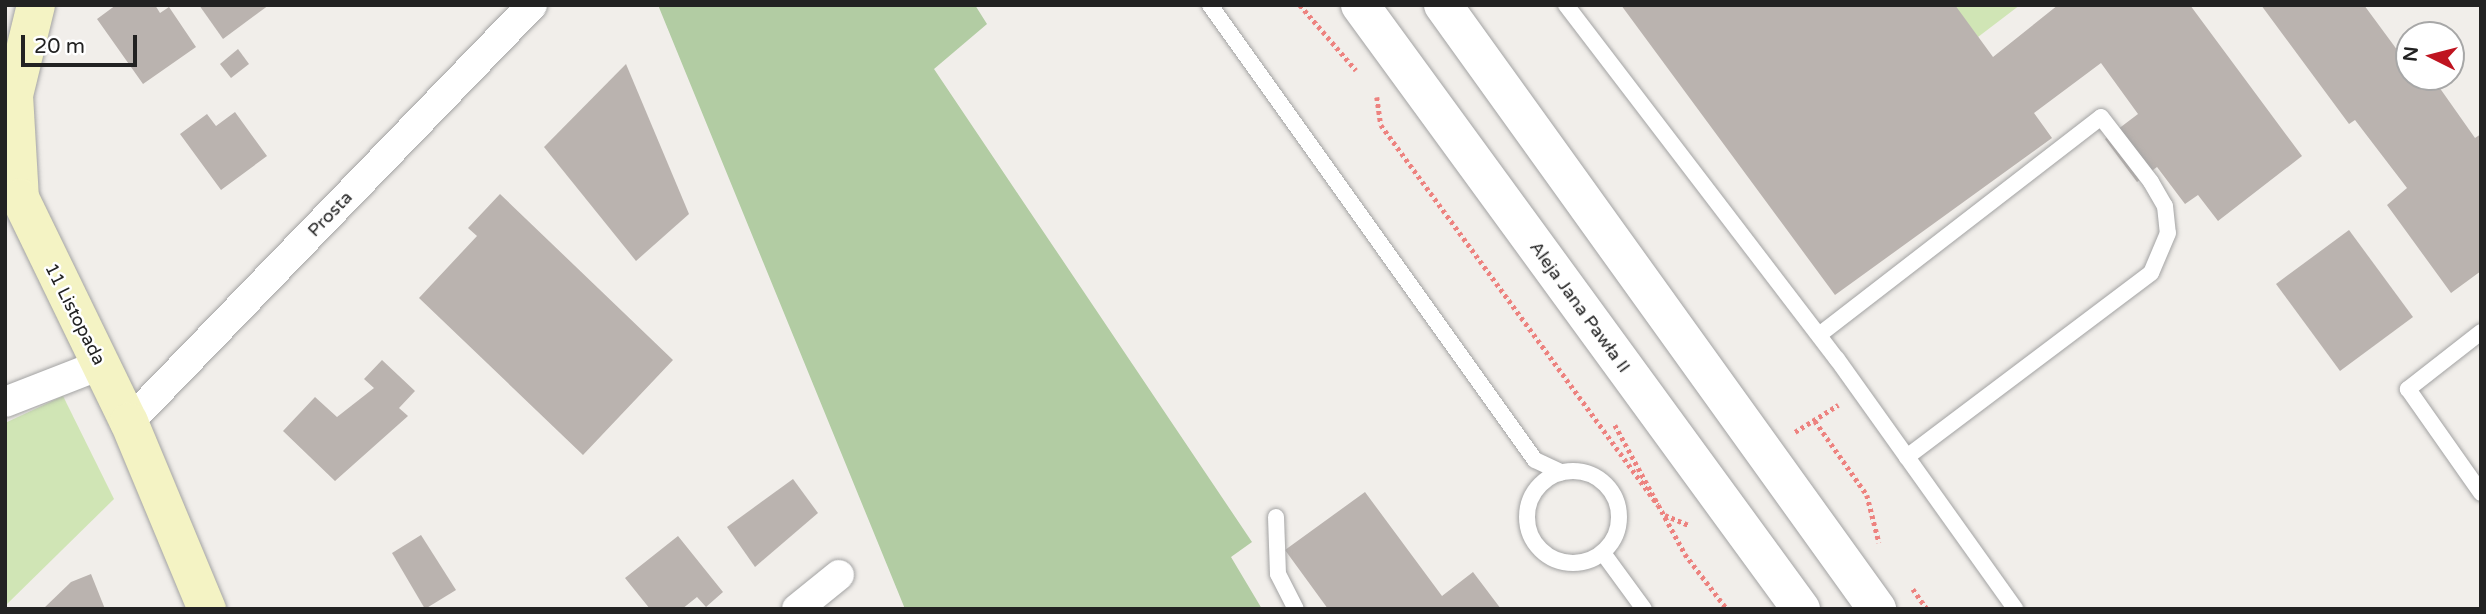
<!DOCTYPE html>
<meta charset="utf-8">
<style>
body{margin:0}
#map{position:relative;width:2486px;height:614px;overflow:hidden;background:#f1eeea;font-family:"Varela Round",sans-serif}
div>[style]{position:absolute}
.grass>*{inset:0;background:#d0e5b5}
.forest>*{inset:0;background:#b2cca3}
.building>*{inset:0;background:#bab3af}
.path>*{height:4.5px;margin-top:-2.25px;transform-origin:0;background:repeating-linear-gradient(90deg,#ed827f 0 3.5px,transparent 0 7px)}
.roads{filter:drop-shadow(0 0 2px #a3a3a3) drop-shadow(0 0 2px #a3a3a3)}
.service>*{height:16px;margin:-8px;padding:0 8px;transform-origin:8px;border-radius:8px;background:#fff}
.service>.ring{margin:-8px;padding:0;box-sizing:content-box;background:none;border:16px solid #fff;border-radius:50%}
.minor>*{height:30px;margin:-15px;padding:0 15px;transform-origin:15px;border-radius:15px;background:#fff}
.tertiary>*{height:38px;margin:-19px;padding:0 19px;transform-origin:19px;border-radius:19px;background:#fff}
.secondary>*{height:38px;margin:-19px;padding:0 19px;transform-origin:19px;border-radius:19px;background:#f4f3c4}
span{translate:-50% -50%;white-space:nowrap;text-align:center;line-height:1.15;-webkit-text-stroke:5px #fff;paint-order:stroke}
.street-label{font-size:18px;color:#222}
.frame{position:absolute;inset:0;border:7px solid #222;pointer-events:none}
.north{position:absolute;left:2395px;top:21px;width:70px;height:70px;box-sizing:border-box;background:#fff;border:2px solid #a7a7a7;border-radius:50%;rotate:276deg;font-size:19px;font-weight:700;line-height:28px;text-align:center;color:#222}
.north::after{content:'';display:block;margin:auto;width:24px;height:32px;background:#bf1420;clip-path:polygon(50% 0,100% 100%,50% 72%,0 100%)}
.scale{position:absolute;left:21px;top:35px;width:116px;height:32px;box-sizing:border-box;border:4px solid #222;border-top:0;padding-left:9px;font-size:21px;line-height:24px;white-space:nowrap;color:#222;-webkit-text-stroke:5px #fff;paint-order:stroke}
</style>
<div id="map">
<div class="grass">
<i style="clip-path:polygon(1954px 5px,2020px 5px,1978px 37px)"></i>
<i style="clip-path:polygon(63px 396px,114px 499px,5px 606px,5px 423px)"></i>
</div>
<div class="forest">
<i style="clip-path:polygon(658px 5px,975px 5px,987px 24px,934px 69px,1252px 542px,1231px 557px,1262px 609px,905px 609px)"></i>
</div>
<div class="building">
<i style="clip-path:polygon(116px 5px,155px 5px,160px 13px,169px 7px,196px 47px,143px 84px,97px 19px)"></i>
<i style="clip-path:polygon(199px 5px,269px 5px,223px 39px)"></i>
<i style="clip-path:polygon(1621px 5px,1955px 5px,1993px 57px,2058px 5px,2190px 5px,2302px 156px,2218px 221px,2198px 195px,2185px 204px,2157px 167px,2137px 182px,2105px 139px,2138px 114px,2101px 63px,2034px 113px,2052px 138px,1835px 295px)"></i>
<i style="clip-path:polygon(2261px 5px,2364px 5px,2409px 66px,2409px 77px,2432px 77px,2475px 138px,2481px 134px,2481px 271px,2451px 293px,2387px 205px,2407px 188px,2355px 120px,2349px 124px)"></i>
<i style="clip-path:polygon(238px 49px,249px 64px,231px 78px,220px 64px)"></i>
<i style="clip-path:polygon(626px 64px,689px 214px,636px 261px,544px 147px)"></i>
<i style="clip-path:polygon(235px 112px,267px 156px,221px 190px,180px 134px,207px 114px,216px 126px)"></i>
<i style="clip-path:polygon(500px 194px,673px 360px,583px 455px,419px 298px,477px 236px,468px 228px)"></i>
<i style="clip-path:polygon(2349px 230px,2413px 317px,2340px 371px,2276px 284px)"></i>
<i style="clip-path:polygon(382px 360px,415px 391px,399px 408px,408px 416px,335px 481px,283px 431px,315px 397px,337px 417px,374px 388px,364px 379px)"></i>
<i style="clip-path:polygon(793px 479px,818px 513px,755px 567px,727px 527px)"></i>
<i style="clip-path:polygon(1365px 492px,1442px 596px,1473px 572px,1501px 609px,1328px 609px,1285px 550px)"></i>
<i style="clip-path:polygon(421px 535px,456px 590px,425px 609px,392px 553px)"></i>
<i style="clip-path:polygon(678px 536px,723px 592px,706px 607px,697px 597px,682px 609px,650px 609px,625px 578px)"></i>
<i style="clip-path:polygon(91px 574px,105px 609px,43px 609px,71px 582px)"></i>
</div>
<div class="path">
<i style="left:1300px;top:5px;width:86px;rotate:49.3deg"></i>
<i style="left:1377px;top:97px;width:28px;rotate:82deg"></i>
<i style="left:1381px;top:125px;width:470px;rotate:53.9deg"></i>
<i style="left:1815px;top:421px;width:90px;rotate:54.9deg"></i>
<i style="left:1867px;top:495px;width:49px;rotate:75.7deg"></i>
<i style="left:1615px;top:425px;width:147px;rotate:61.5deg"></i>
<i style="left:1685px;top:554px;width:69px;rotate:52.6deg"></i>
<i style="left:1795px;top:432px;width:51px;rotate:-32.1deg"></i>
<i style="left:1665px;top:515px;width:26px;rotate:23deg"></i>
<i style="left:1913px;top:589px;width:24px;rotate:55deg"></i>
</div>
<div class="roads">
<div class="service">
<i style="left:1210px;top:5px;width:559px;rotate:54.46deg"></i>
<i style="left:1535px;top:460px;width:29px;rotate:25deg"></i>
<i style="left:1566px;top:5px;width:446px;rotate:52.6deg"></i>
<i style="left:1837px;top:359px;width:307px;rotate:54.5deg"></i>
<i style="left:2481px;top:332px;width:93px;rotate:142deg"></i>
<i style="left:2408px;top:389px;width:127px;rotate:54.9deg"></i>
<i style="left:1819px;top:335px;width:356px;rotate:-37.7deg"></i>
<i style="left:2101px;top:117px;width:82px;rotate:52.4deg"></i>
<i style="left:2151px;top:182px;width:28px;rotate:60deg"></i>
<i style="left:2165px;top:206px;width:27px;rotate:84deg"></i>
<i style="left:2168px;top:233px;width:43px;rotate:113deg"></i>
<i style="left:2151px;top:273px;width:306px;rotate:143deg"></i>
<i class="ring" style="left:1527px;top:471px;width:76px;height:76px"></i>
<i style="left:1276px;top:517px;width:57px;rotate:88deg"></i>
<i style="left:1278px;top:574px;width:39px;rotate:63deg"></i>
<i style="left:1603px;top:553px;width:69px;rotate:53.8deg"></i>
</div>
<div class="minor">
<i style="left:5px;top:402px;width:102px;rotate:-21.3deg"></i>
<i style="left:129px;top:422px;width:580px;rotate:-45.98deg"></i>
<i style="left:797px;top:609px;width:54px;rotate:-39deg"></i>
</div>
<div class="tertiary">
<i style="left:1360px;top:5px;width:748px;rotate:53.87deg"></i>
<i style="left:1443px;top:5px;width:744px;rotate:54.3deg"></i>
</div>
<div class="secondary">
<i style="left:36px;top:5px;width:93px;rotate:103.7deg"></i>
<i style="left:14px;top:95px;width:103px;rotate:86.7deg"></i>
<i style="left:20px;top:198px;width:249px;rotate:64.1deg"></i>
<i style="left:129px;top:422px;width:203px;rotate:67.4deg"></i>
</div>
</div>
<div class="street-label">
<span style="left:330px;top:214px;rotate:-46deg">Prosta</span>
<span style="left:1580px;top:307px;rotate:54deg">Aleja Jana Pawła II</span>
<span style="left:75px;top:314px;rotate:63deg">11 Listopada</span>
</div>
<div class="frame"></div>
<div class="north">N</div>
<div class="scale">20 m</div>
</div>
